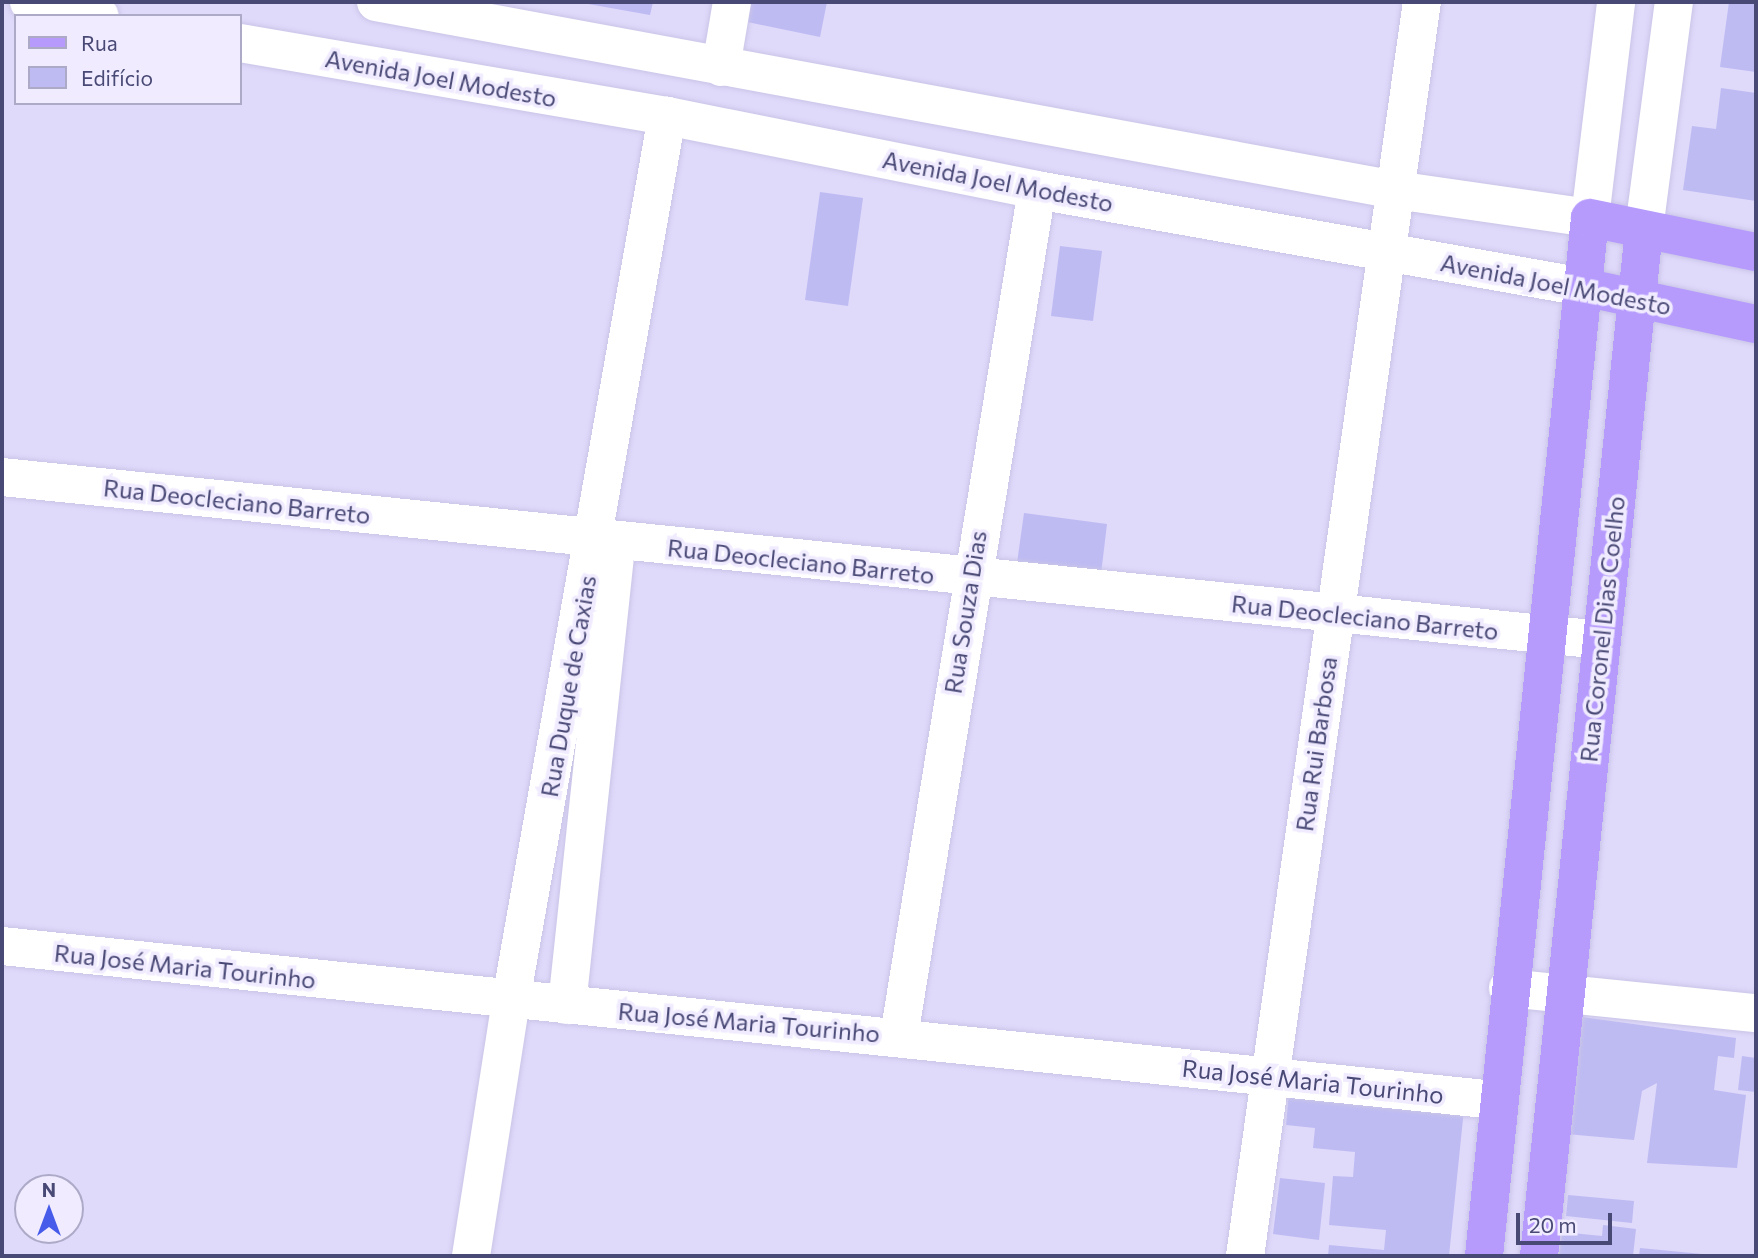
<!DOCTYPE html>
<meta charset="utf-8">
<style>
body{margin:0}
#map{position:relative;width:1758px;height:1258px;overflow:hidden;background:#ebe4fd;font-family:Commissioner,sans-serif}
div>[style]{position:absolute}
.residential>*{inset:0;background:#dfd9fa}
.building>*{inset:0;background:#bebbf3}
.roads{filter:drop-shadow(0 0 2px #c9c5e7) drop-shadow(0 0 2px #c9c5e7)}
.minor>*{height:38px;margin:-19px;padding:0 19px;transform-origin:19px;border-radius:19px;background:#fff}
.major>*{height:38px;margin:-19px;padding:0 19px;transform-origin:19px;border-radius:19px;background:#b69bfd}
span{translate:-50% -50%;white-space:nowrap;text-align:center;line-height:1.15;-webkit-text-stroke:7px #f0ebff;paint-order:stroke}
.street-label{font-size:24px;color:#494976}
.frame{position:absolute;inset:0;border:4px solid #494976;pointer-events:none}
.legend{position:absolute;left:14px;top:14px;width:228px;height:91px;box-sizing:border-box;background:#f0ebff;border:2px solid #adaac8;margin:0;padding:9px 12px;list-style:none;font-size:21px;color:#494976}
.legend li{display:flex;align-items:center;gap:14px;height:35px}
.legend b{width:35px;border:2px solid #adaac8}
.north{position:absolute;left:14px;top:1174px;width:70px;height:70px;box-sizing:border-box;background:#f0ebff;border:2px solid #adaac8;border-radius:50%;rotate:0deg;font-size:19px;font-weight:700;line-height:28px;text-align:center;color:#494976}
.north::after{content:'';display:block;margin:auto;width:24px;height:32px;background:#465bea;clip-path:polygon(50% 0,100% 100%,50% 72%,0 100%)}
.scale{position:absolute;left:1516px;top:1213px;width:96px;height:32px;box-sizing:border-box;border:4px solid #494976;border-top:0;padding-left:9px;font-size:21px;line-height:24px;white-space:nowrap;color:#494976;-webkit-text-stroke:5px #f0ebff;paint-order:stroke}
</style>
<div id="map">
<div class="residential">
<i style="clip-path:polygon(evenodd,2px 2px,1756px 2px,1756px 1256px,2px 1256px,2px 2px,16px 16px,240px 16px,240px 103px,16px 103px,16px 16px,2px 2px,28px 1188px,70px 1188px,70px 1230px,28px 1230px,28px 1188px)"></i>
</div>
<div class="building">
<i style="clip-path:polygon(577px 2px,653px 2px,650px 15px)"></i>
<i style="clip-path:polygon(742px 2px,827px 2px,820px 37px,738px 20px)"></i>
<i style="clip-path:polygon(1729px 2px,1756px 2px,1756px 72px,1720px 67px)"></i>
<i style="clip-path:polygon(1721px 88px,1756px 93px,1756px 201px,1683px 190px,1692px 126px,1716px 129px)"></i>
<i style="clip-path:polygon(820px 192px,863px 198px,848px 306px,805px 300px)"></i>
<i style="clip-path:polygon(1060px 246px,1102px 251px,1093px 321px,1051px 316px)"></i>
<i style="clip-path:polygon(1024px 513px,1107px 524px,1101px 574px,1017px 563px)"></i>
<i style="clip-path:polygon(1582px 1017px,1736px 1038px,1734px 1058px,1718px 1056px,1714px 1090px,1746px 1095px,1737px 1168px,1647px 1163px,1657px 1083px,1642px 1091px,1634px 1140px,1566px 1134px)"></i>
<i style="clip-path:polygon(1742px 1056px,1756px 1058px,1756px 1092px,1738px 1090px)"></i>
<i style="clip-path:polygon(1289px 1091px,1464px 1109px,1449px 1256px,1328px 1256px,1329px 1245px,1384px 1250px,1386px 1230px,1329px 1225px,1333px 1176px,1353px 1177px,1355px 1152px,1313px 1148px,1315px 1128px,1286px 1125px)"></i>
<i style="clip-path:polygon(1280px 1178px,1325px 1183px,1319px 1240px,1273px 1234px)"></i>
<i style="clip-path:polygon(1568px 1195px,1634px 1201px,1632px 1223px,1566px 1216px)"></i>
<i style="clip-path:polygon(1603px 1225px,1636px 1229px,1633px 1256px,1559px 1256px,1562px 1232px,1602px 1236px)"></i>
<i style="clip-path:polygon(1640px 1248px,1702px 1254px,1702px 1256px,1639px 1256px)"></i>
</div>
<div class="roads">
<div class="minor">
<i style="left:29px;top:2px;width:72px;rotate:11.2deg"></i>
<i style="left:376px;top:2px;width:1036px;rotate:10.45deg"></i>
<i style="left:1395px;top:190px;width:197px;rotate:8.2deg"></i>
<i style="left:1590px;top:218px;width:218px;rotate:-83.1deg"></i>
<i style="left:240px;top:43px;width:433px;rotate:9.7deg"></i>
<i style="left:667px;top:116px;width:377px;rotate:11.3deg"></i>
<i style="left:1037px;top:190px;width:555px;rotate:10.07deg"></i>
<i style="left:721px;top:67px;width:66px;rotate:-80.4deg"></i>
<i style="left:1644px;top:229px;width:229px;rotate:-82.5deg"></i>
<i style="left:2px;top:477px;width:1607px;rotate:5.82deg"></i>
<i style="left:2px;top:946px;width:1502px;rotate:5.89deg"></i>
<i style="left:1508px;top:988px;width:249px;rotate:5.8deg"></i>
<i style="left:567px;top:1005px;width:451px;rotate:-83.9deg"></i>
<i style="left:899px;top:1036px;width:857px;rotate:-80.74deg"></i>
<i style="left:471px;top:1256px;width:259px;rotate:-81.1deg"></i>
<i style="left:511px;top:1000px;width:898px;rotate:-79.99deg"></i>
<i style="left:1245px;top:1256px;width:1266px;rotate:-81.97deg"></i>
</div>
<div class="major">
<i style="left:1583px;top:287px;width:177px;rotate:12.1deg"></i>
<i style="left:1484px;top:1256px;width:1043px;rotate:-84.17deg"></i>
<i style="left:1590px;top:218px;width:169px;rotate:11.6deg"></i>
<i style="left:1539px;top:1256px;width:1032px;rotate:-84.16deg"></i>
</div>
</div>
<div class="street-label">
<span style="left:441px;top:78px;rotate:10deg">Avenida Joel Modesto</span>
<span style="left:998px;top:181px;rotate:11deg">Avenida Joel Modesto</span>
<span style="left:1556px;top:284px;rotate:11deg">Avenida Joel Modesto</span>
<span style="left:237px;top:501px;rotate:6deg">Rua Deocleciano Barreto</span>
<span style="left:801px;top:561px;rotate:6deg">Rua Deocleciano Barreto</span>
<span style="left:965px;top:612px;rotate:-81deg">Rua Souza Dias</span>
<span style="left:1365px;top:617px;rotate:6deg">Rua Deocleciano Barreto</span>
<span style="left:1602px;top:629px;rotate:-84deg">Rua Coronel Dias Coelho</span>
<span style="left:568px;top:686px;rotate:-80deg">Rua Duque de Caxias</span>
<span style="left:1316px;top:744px;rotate:-82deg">Rua Rui Barbosa</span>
<span style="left:185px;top:966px;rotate:6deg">Rua José Maria Tourinho</span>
<span style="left:749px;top:1022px;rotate:5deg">Rua José Maria Tourinho</span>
<span style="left:1313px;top:1081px;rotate:6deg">Rua José Maria Tourinho</span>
</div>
<div class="frame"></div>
<ul class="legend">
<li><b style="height:9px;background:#b69bfd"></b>Rua</li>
<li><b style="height:19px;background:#bebbf3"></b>Edifício</li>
</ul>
<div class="north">N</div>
<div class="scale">20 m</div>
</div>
